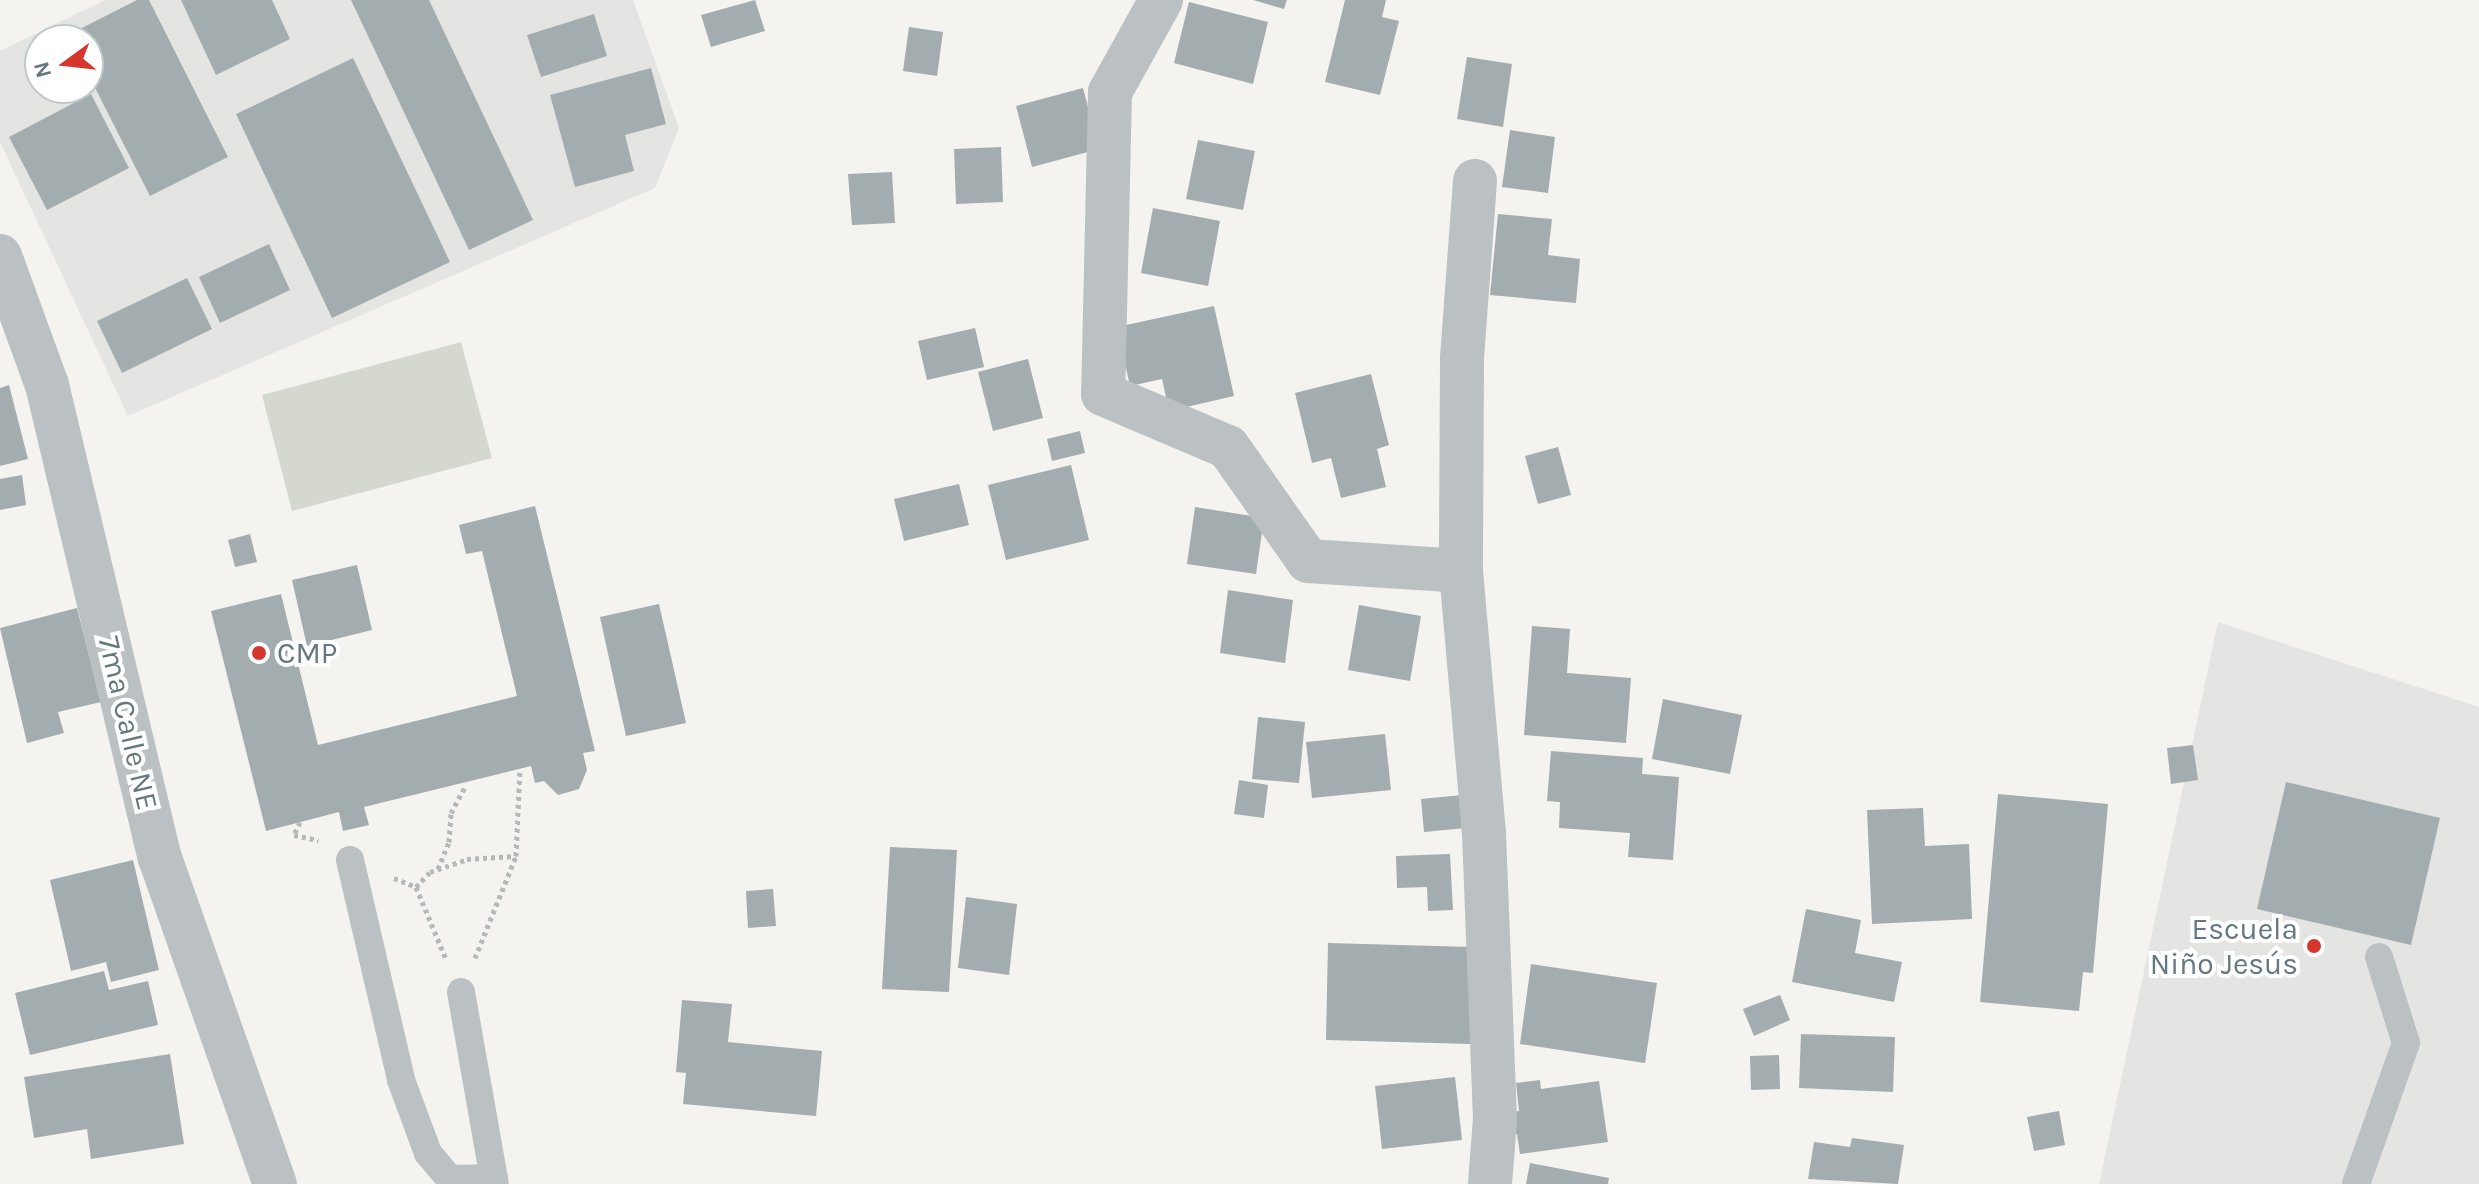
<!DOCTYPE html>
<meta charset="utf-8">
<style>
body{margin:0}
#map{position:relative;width:2479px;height:1184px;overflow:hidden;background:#f4f3f0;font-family:Karla,sans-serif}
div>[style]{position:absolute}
.built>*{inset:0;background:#e4e5e3}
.green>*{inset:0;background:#d4d8cf}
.building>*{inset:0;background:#a3acaf}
.path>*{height:5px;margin-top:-2.5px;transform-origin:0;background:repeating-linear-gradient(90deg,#b5b9ba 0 4px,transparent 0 8px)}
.lane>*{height:28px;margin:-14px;padding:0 14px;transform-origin:14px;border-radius:14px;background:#bbc0c2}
.street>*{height:44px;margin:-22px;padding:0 22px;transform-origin:22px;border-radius:22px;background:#bbc0c2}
.dots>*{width:22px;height:22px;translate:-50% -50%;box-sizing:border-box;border:4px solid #fff;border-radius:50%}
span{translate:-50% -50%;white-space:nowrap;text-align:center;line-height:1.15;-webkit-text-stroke:8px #fff;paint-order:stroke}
.poi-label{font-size:30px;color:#65787f}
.left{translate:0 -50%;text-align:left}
.right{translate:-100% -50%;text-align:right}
.street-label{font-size:30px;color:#65787f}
.north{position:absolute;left:24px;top:24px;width:80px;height:80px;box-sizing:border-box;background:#fff;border:2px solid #c1c9cc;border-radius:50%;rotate:255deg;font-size:22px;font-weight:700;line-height:32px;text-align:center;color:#65787f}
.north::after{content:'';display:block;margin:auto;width:28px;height:36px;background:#d5372f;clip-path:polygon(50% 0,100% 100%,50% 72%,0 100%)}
</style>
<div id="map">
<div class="built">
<i style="clip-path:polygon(evenodd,105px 0,633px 0,679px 128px,655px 188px,128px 416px,0 142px,0 51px,105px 0,40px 40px,88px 40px,88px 88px,40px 88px,40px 40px)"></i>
<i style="clip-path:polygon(2218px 622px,2479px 707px,2479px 1184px,2099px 1184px)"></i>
</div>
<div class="green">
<i style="clip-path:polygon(461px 342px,492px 458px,292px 511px,262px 395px)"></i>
</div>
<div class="building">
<i style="clip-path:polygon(137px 0,149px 0,228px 157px,150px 196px,88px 74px,88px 40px,71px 40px,68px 35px)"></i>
<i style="clip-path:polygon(181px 0,272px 0,290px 39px,216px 75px)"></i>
<i style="clip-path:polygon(351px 0,429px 0,533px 220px,469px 250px)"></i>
<i style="clip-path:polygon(755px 0,765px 31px,711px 47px,701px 15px)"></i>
<i style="clip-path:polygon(1253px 0,1287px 0,1284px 9px)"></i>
<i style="clip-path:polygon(1345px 0,1386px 0,1382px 17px,1399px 21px,1380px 95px,1325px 82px)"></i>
<i style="clip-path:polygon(1189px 2px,1268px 22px,1253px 84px,1174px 63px)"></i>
<i style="clip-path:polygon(594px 14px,607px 56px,541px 77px,527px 35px)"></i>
<i style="clip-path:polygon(909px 27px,943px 32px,937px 76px,903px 71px)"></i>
<i style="clip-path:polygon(1467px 57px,1512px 64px,1503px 127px,1457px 119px)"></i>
<i style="clip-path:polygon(353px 58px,450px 262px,332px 318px,236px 114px)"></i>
<i style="clip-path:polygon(651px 68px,666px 124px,625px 135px,634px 171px,575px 187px,550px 95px)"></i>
<i style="clip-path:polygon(1083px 88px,1099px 149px,1032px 167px,1016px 106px)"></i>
<i style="clip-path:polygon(91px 94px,129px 168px,47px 210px,9px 137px)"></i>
<i style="clip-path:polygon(1510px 130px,1555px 137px,1548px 193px,1502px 187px)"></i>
<i style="clip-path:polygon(1198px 140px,1255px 151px,1243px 210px,1186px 199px)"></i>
<i style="clip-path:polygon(1001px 147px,1003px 202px,956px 204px,954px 149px)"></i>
<i style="clip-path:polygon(892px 172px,895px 223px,852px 225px,848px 174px)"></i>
<i style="clip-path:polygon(1153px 208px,1220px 221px,1208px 286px,1141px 273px)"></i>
<i style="clip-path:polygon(1498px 214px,1552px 219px,1548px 255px,1580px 259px,1576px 303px,1490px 295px)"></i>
<i style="clip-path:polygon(269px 244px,290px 290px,220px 323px,199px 277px)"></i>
<i style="clip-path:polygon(187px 278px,212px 329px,122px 373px,97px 321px)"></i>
<i style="clip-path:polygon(1214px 306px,1234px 396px,1169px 411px,1162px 379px,1130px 386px,1117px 327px)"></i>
<i style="clip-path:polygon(975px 328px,984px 367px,927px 380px,918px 341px)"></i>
<i style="clip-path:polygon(1028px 359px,1043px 418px,993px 431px,978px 372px)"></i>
<i style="clip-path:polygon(1371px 374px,1389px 445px,1377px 449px,1386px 487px,1341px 498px,1331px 458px,1312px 463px,1295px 393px)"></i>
<i style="clip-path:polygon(9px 385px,28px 459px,0 466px,0 388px)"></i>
<i style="clip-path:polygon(1080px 431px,1085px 453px,1052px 461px,1047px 439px)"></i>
<i style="clip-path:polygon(1558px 447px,1571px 495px,1538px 504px,1525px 456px)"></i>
<i style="clip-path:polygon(1071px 465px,1089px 540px,1006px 560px,988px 485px)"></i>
<i style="clip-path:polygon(22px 475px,26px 505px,0 510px,0 479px)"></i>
<i style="clip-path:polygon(959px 484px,969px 525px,904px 541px,894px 499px)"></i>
<i style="clip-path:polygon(535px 506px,595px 751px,583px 753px,587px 770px,579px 789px,558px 795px,544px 781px,535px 783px,531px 766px,364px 807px,369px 825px,343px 831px,339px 812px,266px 831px,211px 611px,281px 594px,318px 745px,517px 696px,482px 551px,466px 554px,459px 525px)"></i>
<i style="clip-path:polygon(1195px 507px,1264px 518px,1256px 574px,1187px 564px)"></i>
<i style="clip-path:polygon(250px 534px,257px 562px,235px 567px,228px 540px)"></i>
<i style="clip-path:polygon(357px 565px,372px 630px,307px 646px,292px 580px)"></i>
<i style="clip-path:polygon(1228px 590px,1293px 600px,1285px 663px,1220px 653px)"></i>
<i style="clip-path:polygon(659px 604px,686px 723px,626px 736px,600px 617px)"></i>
<i style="clip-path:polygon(1359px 605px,1421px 616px,1410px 681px,1348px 670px)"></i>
<i style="clip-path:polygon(77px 608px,101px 702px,58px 712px,64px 733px,27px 743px,0 628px)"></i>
<i style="clip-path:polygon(1532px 626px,1570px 629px,1567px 673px,1631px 678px,1626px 743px,1524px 735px)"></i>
<i style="clip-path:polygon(1663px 699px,1742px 715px,1730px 774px,1652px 759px)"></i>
<i style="clip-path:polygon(1258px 717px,1305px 722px,1299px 783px,1252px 779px)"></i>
<i style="clip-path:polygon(1385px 734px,1391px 790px,1312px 798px,1306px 742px)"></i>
<i style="clip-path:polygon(2193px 745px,2198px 780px,2171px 784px,2167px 748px)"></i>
<i style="clip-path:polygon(1551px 751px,1643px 758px,1642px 774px,1679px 777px,1673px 860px,1628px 857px,1630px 833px,1559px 828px,1560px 802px,1547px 801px)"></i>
<i style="clip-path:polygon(1239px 780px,1268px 785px,1264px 818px,1234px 814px)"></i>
<i style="clip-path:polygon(2286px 782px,2440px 818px,2411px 945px,2257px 909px)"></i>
<i style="clip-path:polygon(1998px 794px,2108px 804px,2093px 973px,2083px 972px,2079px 1011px,1980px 1002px)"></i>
<i style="clip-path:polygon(1463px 795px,1466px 828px,1424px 832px,1421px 799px)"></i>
<i style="clip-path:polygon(1923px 808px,1925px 846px,1969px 844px,1972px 919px,1872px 924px,1867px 810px)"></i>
<i style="clip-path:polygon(890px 847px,957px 850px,949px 992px,882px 989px)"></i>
<i style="clip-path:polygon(1450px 854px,1453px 910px,1428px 911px,1427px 887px,1397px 888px,1396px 856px)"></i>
<i style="clip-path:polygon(133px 860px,159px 970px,111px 982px,106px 962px,71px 971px,50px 880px)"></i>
<i style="clip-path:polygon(773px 889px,776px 926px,748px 928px,746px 891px)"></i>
<i style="clip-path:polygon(966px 897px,1017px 904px,1009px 975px,958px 968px)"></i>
<i style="clip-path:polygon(1806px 909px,1861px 920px,1855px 953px,1902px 962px,1894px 1002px,1792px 982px)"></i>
<i style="clip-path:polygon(1328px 943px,1472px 947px,1470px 1044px,1326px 1040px)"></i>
<i style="clip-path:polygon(1531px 964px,1657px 983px,1645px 1063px,1520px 1044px)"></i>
<i style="clip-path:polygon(104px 971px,109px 990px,148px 981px,158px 1025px,30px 1055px,15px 993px)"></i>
<i style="clip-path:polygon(1780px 995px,1790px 1020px,1754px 1036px,1743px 1009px)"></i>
<i style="clip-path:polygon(682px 1000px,732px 1004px,728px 1042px,822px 1051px,816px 1116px,683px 1104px,686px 1073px,676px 1072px)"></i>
<i style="clip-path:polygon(1801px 1034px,1895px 1037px,1893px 1092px,1799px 1088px)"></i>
<i style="clip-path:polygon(170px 1054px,184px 1144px,91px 1159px,87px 1129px,34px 1138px,24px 1077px)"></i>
<i style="clip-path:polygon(1779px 1055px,1780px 1089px,1751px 1090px,1750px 1056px)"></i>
<i style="clip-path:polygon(1455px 1077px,1462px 1140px,1382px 1149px,1375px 1086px)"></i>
<i style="clip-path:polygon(1540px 1080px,1541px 1089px,1599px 1081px,1608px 1142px,1520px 1154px,1517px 1134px,1512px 1135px,1513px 1112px,1519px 1111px,1516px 1083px)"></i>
<i style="clip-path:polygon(2059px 1111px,2065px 1145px,2034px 1151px,2027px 1117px)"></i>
<i style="clip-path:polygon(1852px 1138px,1904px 1145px,1898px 1184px,1808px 1179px,1814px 1142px,1850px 1147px)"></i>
<i style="clip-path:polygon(1530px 1163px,1609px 1178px,1608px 1184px,1526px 1184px)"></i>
</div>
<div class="path">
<i style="left:300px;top:822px;width:14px;rotate:115deg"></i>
<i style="left:294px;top:835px;width:25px;rotate:12deg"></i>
<i style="left:438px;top:869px;width:29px;rotate:-68deg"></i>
<i style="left:449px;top:842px;width:29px;rotate:-86deg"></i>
<i style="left:451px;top:813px;width:30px;rotate:-62deg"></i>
<i style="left:394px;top:878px;width:24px;rotate:22deg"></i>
<i style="left:416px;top:887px;width:78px;rotate:67.4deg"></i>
<i style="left:416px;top:887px;width:21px;rotate:-47deg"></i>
<i style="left:430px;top:872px;width:39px;rotate:-19deg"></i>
<i style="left:467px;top:859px;width:49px;rotate:-3.5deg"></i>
<i style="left:475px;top:958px;width:110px;rotate:-68.1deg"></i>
<i style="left:516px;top:856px;width:87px;rotate:-87.4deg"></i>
</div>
<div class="lane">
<i style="left:350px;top:860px;width:226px;rotate:76.9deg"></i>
<i style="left:401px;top:1080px;width:78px;rotate:69.7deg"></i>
<i style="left:428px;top:1153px;width:34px;rotate:50deg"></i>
<i style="left:450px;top:1179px;width:44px;rotate:-1.3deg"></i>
<i style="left:461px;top:992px;width:195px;rotate:80deg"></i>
<i style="left:2356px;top:1184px;width:150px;rotate:-70.5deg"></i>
<i style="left:2406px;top:1043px;width:90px;rotate:-107.4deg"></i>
</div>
<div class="street">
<i style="left:1161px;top:0;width:105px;rotate:119deg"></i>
<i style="left:1110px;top:92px;width:302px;rotate:91.3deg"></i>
<i style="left:1103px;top:394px;width:136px;rotate:23deg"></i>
<i style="left:1228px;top:447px;width:139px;rotate:54.9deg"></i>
<i style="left:1308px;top:561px;width:153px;rotate:3.7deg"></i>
<i style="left:1475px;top:181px;width:179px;rotate:94.2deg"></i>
<i style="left:1462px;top:360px;width:211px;rotate:90.3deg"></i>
<i style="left:1461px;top:571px;width:263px;rotate:85deg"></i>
<i style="left:1484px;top:833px;width:286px;rotate:87.8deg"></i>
<i style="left:1495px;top:1119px;width:65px;rotate:94.4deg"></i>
<i style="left:0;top:256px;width:137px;rotate:70deg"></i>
<i style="left:47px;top:385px;width:486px;rotate:76.6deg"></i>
<i style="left:160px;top:858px;width:346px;rotate:70.6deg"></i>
</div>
<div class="dots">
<i style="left:259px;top:653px;background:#d5372f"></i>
<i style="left:2314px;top:946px;background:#d5372f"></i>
</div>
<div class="poi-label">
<span class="left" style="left:277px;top:653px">CMP</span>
<span class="right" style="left:2298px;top:946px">Escuela<br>Niño Jesús</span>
</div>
<div class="street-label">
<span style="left:128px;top:723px;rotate:77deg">7ma Calle NE</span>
</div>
<div class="north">N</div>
</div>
